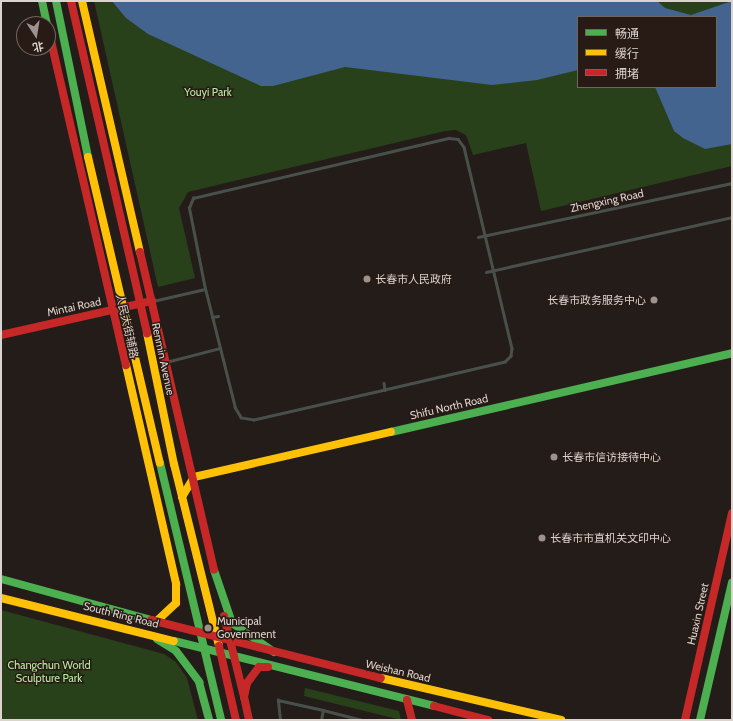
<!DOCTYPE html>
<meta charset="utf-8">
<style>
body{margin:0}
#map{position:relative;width:733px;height:721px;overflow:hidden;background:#241c19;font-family:Cabin,"Noto Sans SC",sans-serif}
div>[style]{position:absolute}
.green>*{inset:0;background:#28411a}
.water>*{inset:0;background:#43648f}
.lane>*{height:2.5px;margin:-1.25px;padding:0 1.25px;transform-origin:1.25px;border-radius:1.25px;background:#475149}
.fast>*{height:8px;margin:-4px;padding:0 4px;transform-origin:4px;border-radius:4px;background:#4caf50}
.slow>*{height:8px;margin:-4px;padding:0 4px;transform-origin:4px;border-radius:4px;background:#ffc107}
.jam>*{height:8px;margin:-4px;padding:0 4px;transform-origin:4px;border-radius:4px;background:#c62828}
.dots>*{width:11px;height:11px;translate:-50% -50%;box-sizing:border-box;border:2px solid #281b15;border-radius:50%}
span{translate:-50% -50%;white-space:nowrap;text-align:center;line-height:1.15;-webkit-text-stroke:3px #281b15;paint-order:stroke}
.park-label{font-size:11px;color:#b5ec9e}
.street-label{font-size:11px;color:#dcd3cf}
.poi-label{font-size:11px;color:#dcd3cf}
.left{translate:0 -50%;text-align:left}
.right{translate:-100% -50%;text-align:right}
.frame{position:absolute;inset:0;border:2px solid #dcd3cf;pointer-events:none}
.legend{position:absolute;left:577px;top:16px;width:140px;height:72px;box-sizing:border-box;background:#281b15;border:1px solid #70655f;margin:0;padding:5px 7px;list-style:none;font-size:12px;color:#dcd3cf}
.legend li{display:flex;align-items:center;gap:8px;height:20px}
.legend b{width:20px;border:1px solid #70655f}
.north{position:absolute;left:16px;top:16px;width:40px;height:40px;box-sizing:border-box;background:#281b15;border:1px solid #70655f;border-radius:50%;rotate:168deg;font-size:11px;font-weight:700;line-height:16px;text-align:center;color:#dcd3cf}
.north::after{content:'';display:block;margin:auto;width:14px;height:18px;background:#9c938f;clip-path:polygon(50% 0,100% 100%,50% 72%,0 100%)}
</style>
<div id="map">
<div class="green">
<i style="clip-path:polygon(evenodd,94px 1px,732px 1px,732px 166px,541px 211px,526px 143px,473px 155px,466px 135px,456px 130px,445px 131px,188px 192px,179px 208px,195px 278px,158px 287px,94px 1px,578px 17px,716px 17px,716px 87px,578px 87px,578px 17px)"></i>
<i style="clip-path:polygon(1px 610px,164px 654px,176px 662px,187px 678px,198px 720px,1px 720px)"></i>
<i style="clip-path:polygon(305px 688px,399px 711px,401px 720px,304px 696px)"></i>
</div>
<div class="water">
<i style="clip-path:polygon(112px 1px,657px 1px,665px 8px,691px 15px,732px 1px,732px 144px,705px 149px,683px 138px,674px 131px,655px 87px,716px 87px,716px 17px,578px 17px,578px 70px,537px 80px,492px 85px,345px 67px,273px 86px,261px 86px,148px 34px,126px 18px)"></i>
</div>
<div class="lane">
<i style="left:449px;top:138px;width:9px;rotate:6deg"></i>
<i style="left:458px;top:139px;width:10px;rotate:53deg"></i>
<i style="left:464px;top:147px;width:207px;rotate:76.6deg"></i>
<i style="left:512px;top:348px;width:8px;rotate:97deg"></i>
<i style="left:511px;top:356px;width:8px;rotate:135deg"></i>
<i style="left:505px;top:362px;width:123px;rotate:166.9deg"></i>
<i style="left:385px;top:390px;width:134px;rotate:167.1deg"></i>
<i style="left:254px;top:420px;width:13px;rotate:-171deg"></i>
<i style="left:241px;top:418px;width:12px;rotate:-121deg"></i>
<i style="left:235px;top:408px;width:123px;rotate:-104.1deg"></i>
<i style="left:205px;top:289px;width:83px;rotate:-101.2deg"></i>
<i style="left:189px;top:208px;width:11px;rotate:-68deg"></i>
<i style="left:193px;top:198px;width:263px;rotate:-13.2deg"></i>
<i style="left:478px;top:237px;width:260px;rotate:-12deg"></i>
<i style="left:486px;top:272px;width:252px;rotate:-12.6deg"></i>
<i style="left:153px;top:301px;width:53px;rotate:-13deg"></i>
<i style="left:212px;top:317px;width:6px;rotate:-9deg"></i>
<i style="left:166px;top:362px;width:56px;rotate:-14.5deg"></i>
<i style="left:384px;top:383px;width:7px;rotate:82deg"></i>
<i style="left:280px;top:720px;width:20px;rotate:-96deg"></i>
<i style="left:278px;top:700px;width:46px;rotate:12.5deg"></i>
<i style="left:321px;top:720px;width:10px;rotate:-79deg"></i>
<i style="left:323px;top:710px;width:40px;rotate:14.4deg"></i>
</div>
<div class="fast">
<i style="left:42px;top:1px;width:24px;rotate:78deg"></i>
<i style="left:56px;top:1px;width:159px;rotate:78.4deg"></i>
<i style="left:391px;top:432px;width:350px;rotate:-13deg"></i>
<i style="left:160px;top:463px;width:264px;rotate:76.6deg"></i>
<i style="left:214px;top:570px;width:56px;rotate:71.2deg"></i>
<i style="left:232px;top:623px;width:51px;rotate:34.6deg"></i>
<i style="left:1px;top:579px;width:156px;rotate:15.3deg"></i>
<i style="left:157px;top:639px;width:22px;rotate:32deg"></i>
<i style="left:176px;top:651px;width:39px;rotate:53deg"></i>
<i style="left:199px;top:682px;width:39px;rotate:75deg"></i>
<i style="left:174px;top:641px;width:268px;rotate:14deg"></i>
<i style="left:700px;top:720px;width:141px;rotate:-76.9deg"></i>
</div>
<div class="slow">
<i style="left:82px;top:1px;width:258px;rotate:77deg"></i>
<i style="left:88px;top:157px;width:314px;rotate:76.8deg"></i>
<i style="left:147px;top:333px;width:134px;rotate:78.4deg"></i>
<i style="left:174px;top:464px;width:187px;rotate:76.1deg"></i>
<i style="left:126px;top:365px;width:225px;rotate:77.1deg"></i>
<i style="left:176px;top:584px;width:19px;rotate:90deg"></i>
<i style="left:176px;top:603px;width:26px;rotate:137deg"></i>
<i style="left:182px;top:497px;width:23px;rotate:-59deg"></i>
<i style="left:194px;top:477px;width:202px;rotate:-12.9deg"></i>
<i style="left:1px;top:598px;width:178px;rotate:14deg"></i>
<i style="left:381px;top:678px;width:185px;rotate:13.1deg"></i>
</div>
<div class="jam">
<i style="left:71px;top:1px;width:341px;rotate:77.1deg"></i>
<i style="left:48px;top:28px;width:346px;rotate:77deg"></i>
<i style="left:140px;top:252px;width:326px;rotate:76.9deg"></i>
<i style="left:1px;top:335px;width:155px;rotate:-12.7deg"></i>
<i style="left:224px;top:616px;width:83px;rotate:76.1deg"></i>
<i style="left:151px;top:620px;width:237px;rotate:14.2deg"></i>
<i style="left:219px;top:646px;width:76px;rotate:77.1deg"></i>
<i style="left:407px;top:700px;width:21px;rotate:76deg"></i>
<i style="left:434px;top:706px;width:56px;rotate:14.5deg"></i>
<i style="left:249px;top:720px;width:24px;rotate:-102deg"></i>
<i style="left:244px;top:697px;width:14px;rotate:-78deg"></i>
<i style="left:247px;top:683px;width:20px;rotate:-53deg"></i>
<i style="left:259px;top:667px;width:9px"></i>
<i style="left:685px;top:720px;width:212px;rotate:-77.2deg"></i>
</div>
<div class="dots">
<i style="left:367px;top:279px;background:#9c938f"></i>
<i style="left:654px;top:300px;background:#9c938f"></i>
<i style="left:554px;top:457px;background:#9c938f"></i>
<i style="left:542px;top:538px;background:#9c938f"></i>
<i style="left:208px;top:628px;background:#9c938f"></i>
</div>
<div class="park-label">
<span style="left:208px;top:92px">Youyi Park</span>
<span style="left:49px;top:672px">Changchun World<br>Sculpture Park</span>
</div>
<div class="street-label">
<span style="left:607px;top:201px;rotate:-12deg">Zhengxing Road</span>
<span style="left:74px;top:307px;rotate:-12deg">Mintai Road</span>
<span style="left:127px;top:326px;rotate:77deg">人民大街辅路</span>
<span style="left:163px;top:359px;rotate:78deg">Renmin Avenue</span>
<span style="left:449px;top:407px;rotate:-13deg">Shifu North Road</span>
<span style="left:698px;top:614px;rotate:-77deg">Huaxin Street</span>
<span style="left:121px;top:615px;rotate:14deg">South Ring Road</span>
<span style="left:398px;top:671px;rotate:13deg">Weishan Road</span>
</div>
<div class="poi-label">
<span class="left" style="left:375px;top:279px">长春市人民政府</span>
<span class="right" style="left:646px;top:300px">长春市政务服务中心</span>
<span class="left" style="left:562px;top:457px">长春市信访接待中心</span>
<span class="left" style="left:550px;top:538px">长春市市直机关文印中心</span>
<span class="left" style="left:217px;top:628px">Municipal<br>Government</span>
</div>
<div class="frame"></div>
<ul class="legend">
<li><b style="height:5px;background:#4caf50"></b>畅通</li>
<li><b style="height:5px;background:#ffc107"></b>缓行</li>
<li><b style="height:5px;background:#c62828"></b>拥堵</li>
</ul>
<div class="north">北</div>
</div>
